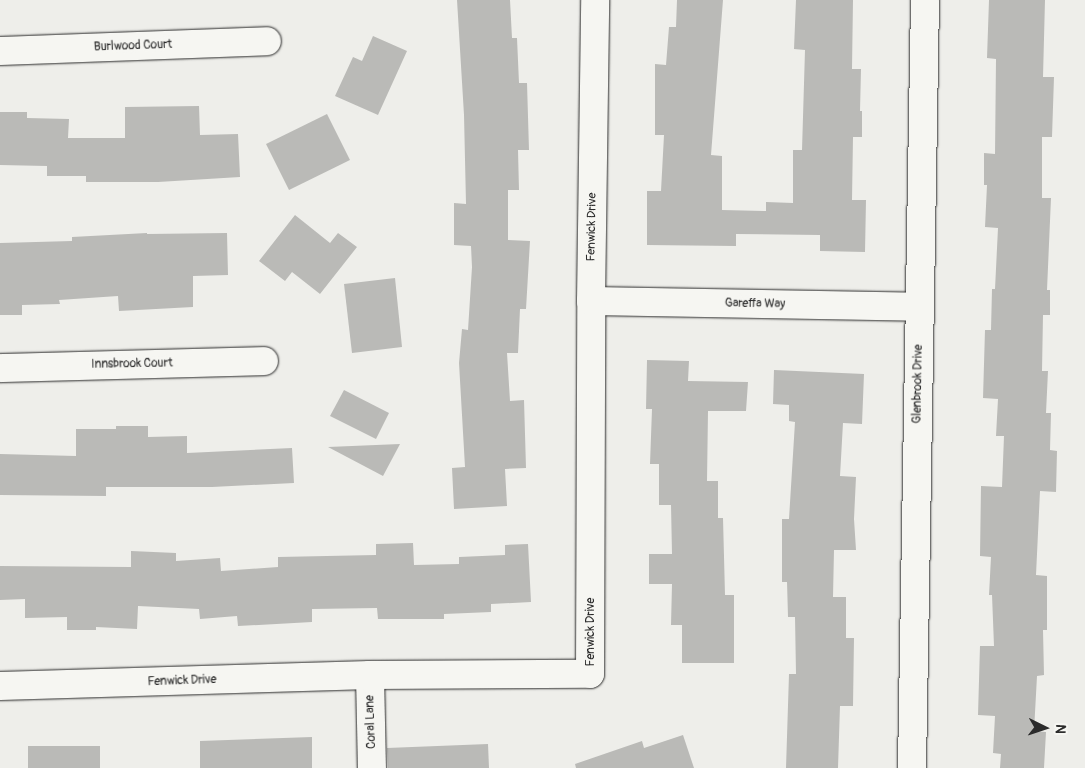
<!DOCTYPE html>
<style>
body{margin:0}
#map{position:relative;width:1085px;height:768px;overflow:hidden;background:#eeeeea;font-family:Pangolin,sans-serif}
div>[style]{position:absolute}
.building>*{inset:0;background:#babab7}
.roads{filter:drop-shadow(0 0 1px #2b2b2b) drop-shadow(0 0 1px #2b2b2b)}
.minor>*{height:28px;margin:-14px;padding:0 14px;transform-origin:14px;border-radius:14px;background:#f6f6f2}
span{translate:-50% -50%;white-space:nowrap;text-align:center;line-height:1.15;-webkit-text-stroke:5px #f6f6f2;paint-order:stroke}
.street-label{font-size:12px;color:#2b2b2b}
.north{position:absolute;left:1020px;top:703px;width:50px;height:50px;-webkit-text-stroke:4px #f6f6f2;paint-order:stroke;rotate:94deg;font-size:14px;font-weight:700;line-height:20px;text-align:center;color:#2b2b2b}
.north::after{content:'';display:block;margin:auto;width:18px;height:22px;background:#2b2b2b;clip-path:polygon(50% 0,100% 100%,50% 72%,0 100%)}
</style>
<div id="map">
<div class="building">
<i style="clip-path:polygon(457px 0,510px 0,512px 38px,517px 38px,519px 83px,527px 83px,529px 150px,518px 150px,519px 190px,508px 190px,508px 240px,530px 241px,526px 309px,520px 309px,518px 353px,507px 353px,510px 401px,524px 400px,526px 468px,505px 469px,507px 506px,454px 509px,452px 468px,465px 467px,459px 363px,462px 329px,468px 330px,472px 267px,471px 246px,454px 245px,454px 203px,466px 204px,464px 115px)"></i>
<i style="clip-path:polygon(677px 0,723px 0,711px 155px,722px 156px,722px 210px,766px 211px,766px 202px,793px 203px,793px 150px,802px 150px,805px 50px,794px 49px,796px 0,853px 0,852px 69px,861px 69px,860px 111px,862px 111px,862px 137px,853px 137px,852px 200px,866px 200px,865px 252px,820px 251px,820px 235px,736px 234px,736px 246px,647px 245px,647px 191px,661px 191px,664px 135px,655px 135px,655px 64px,666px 65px,669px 27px,676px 27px)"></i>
<i style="clip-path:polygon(989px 0,1045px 0,1043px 77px,1054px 77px,1052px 137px,1042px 137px,1042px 198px,1051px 198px,1047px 290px,1050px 290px,1050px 315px,1043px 315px,1042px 371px,1048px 371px,1046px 413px,1051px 413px,1050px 450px,1057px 451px,1056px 492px,1040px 491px,1036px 575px,1047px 576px,1047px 630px,1043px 630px,1044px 675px,1037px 676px,1034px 731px,1046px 732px,1044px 768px,1000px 768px,1001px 754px,993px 753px,995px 716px,978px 715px,980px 646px,994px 646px,992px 595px,989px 595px,991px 557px,980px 556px,981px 486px,1002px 487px,1004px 436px,996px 436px,998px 399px,983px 398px,985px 330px,991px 330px,992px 289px,995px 289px,998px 228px,985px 227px,987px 185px,984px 185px,984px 153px,995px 154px,996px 59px,987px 58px)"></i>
<i style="clip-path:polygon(373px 36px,407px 51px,378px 115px,335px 96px,353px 57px,362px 61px)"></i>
<i style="clip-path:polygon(199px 106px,200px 135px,238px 134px,240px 177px,158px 182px,86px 182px,86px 176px,47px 176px,47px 166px,0 165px,0 112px,27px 112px,27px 118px,69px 119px,68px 138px,125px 138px,125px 107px)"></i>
<i style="clip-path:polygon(327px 114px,350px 160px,289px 190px,266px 144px)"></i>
<i style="clip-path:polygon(295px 215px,330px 243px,338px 233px,357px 247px,320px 294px,292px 272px,285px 281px,259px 261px)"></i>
<i style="clip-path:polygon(147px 233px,147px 234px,227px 233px,228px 275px,193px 276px,193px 307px,119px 311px,118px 296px,59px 300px,60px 304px,22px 305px,22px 315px,0 315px,0 243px,72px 241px,72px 237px)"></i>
<i style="clip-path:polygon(395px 278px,402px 347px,352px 353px,344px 284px)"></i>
<i style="clip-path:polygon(647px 360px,689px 361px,688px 381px,748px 382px,746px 411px,708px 411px,707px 481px,718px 481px,718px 518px,723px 518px,725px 595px,734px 595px,734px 663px,682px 663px,682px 625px,671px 625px,672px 584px,649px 584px,649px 554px,672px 554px,671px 505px,659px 505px,659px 464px,650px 464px,652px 409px,646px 409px)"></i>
<i style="clip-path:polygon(774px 370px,864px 374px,862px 424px,843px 423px,840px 476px,856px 477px,854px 519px,856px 550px,834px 550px,833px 597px,846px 597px,846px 638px,854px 638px,853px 706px,840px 706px,838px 768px,786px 768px,789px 674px,796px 674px,795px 617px,788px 617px,787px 582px,782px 582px,782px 519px,789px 519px,795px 422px,789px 421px,789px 405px,773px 404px)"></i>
<i style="clip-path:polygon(344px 390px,389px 413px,376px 439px,330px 416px)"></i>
<i style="clip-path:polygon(116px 426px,148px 426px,148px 437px,187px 436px,187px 453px,292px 448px,294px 483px,212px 487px,106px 487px,106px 496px,0 495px,0 454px,76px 456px,76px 429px,116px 429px)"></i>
<i style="clip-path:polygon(400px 444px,383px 476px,328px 447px)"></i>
<i style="clip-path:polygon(413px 543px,414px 565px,459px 564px,459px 557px,505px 555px,505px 545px,528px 544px,531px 602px,491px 604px,491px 612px,444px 614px,444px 619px,378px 619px,377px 608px,312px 609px,312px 622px,238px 626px,237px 616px,200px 619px,199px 609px,138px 606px,137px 629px,96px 627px,96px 630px,67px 630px,67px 617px,25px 618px,25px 599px,0 600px,0 566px,131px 567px,131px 551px,176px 553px,176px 561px,220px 558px,221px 571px,278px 567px,278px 557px,376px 555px,376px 544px)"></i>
<i style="clip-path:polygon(683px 735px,694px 768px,576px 768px,575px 764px,642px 741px,644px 748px)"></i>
<i style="clip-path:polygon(312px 737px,312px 768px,200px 768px,200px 741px)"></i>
<i style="clip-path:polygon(488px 744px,489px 768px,388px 768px,387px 748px)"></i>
<i style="clip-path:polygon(28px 746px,100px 746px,100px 768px,28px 768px)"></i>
</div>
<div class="roads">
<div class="minor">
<i style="left:0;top:51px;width:267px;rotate:-2.1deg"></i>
<i style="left:591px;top:301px;width:328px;rotate:1deg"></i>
<i style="left:0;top:368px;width:264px;rotate:-1.5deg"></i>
<i style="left:370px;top:675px;width:93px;rotate:88.8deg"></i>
<i style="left:0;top:686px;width:370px;rotate:-1.7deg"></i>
<i style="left:370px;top:675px;width:220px;rotate:-0.3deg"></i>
<i style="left:590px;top:674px;width:373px;rotate:-89.8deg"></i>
<i style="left:591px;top:301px;width:301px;rotate:-89.2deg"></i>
<i style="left:912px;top:768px;width:768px;rotate:-89.03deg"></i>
</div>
</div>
<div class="street-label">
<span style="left:133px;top:46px;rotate:-2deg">Burlwood Court</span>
<span style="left:592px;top:227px;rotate:-89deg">Fenwick Drive</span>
<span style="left:755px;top:304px;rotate:1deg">Gareffa Way</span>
<span style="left:132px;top:364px;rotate:-1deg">Innsbrook Court</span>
<span style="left:918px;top:384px;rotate:-89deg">Glenbrook Drive</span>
<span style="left:591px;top:632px;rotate:-90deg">Fenwick Drive</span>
<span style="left:182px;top:681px;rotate:-2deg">Fenwick Drive</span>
<span style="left:371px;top:722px;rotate:-92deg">Coral Lane</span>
</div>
<div class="north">N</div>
</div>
